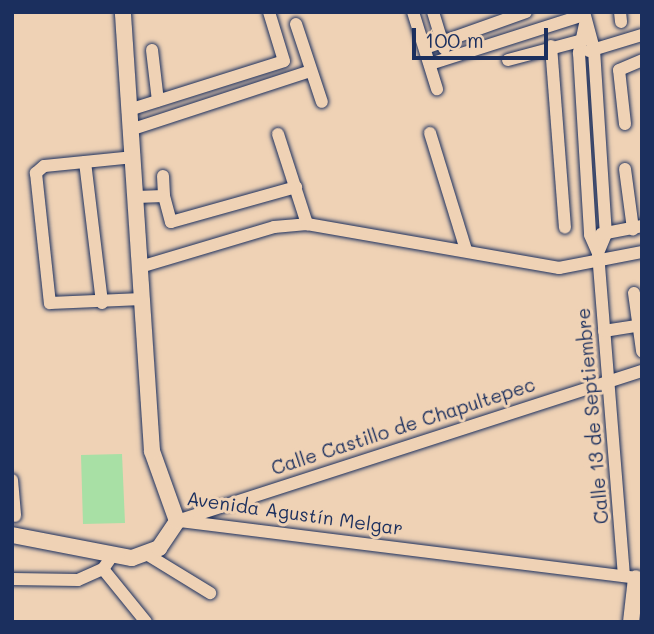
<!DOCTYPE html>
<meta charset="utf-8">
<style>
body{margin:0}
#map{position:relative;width:654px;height:634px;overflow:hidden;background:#efd2b5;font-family:Mali,sans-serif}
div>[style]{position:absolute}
.green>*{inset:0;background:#a8e0a5}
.roads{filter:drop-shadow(0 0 2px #1b2f5e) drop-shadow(0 0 2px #1b2f5e)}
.minor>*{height:12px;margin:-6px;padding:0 6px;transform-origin:6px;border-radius:6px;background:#efd2b5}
.major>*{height:16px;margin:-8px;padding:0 8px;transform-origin:8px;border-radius:8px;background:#efd2b5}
span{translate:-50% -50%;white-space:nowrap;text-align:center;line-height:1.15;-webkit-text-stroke:6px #efd2b5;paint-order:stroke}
.street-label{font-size:19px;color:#1b2f5e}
.frame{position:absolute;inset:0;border:14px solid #1b2f5e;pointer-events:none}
.scale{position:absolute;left:412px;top:28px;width:136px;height:32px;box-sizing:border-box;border:4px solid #1b2f5e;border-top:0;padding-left:9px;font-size:21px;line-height:24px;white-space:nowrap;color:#1b2f5e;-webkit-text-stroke:5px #efd2b5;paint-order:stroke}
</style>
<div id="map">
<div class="green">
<i style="clip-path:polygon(122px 454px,125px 523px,83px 524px,81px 455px)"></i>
</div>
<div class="roads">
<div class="minor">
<i style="left:413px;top:12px;width:81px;rotate:72.7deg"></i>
<i style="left:433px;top:12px;width:38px;rotate:73deg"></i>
<i style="left:584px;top:12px;width:39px;rotate:75deg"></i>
<i style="left:594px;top:50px;width:184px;rotate:86.3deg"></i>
<i style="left:606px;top:234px;width:21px;rotate:113deg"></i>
<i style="left:620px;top:12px;width:10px;rotate:84deg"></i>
<i style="left:296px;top:24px;width:82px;rotate:71.6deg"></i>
<i style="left:585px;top:24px;width:30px;rotate:102deg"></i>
<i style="left:579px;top:53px;width:182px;rotate:86.5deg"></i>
<i style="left:590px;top:235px;width:20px;rotate:66deg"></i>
<i style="left:598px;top:253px;width:324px;rotate:85.4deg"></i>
<i style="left:551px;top:46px;width:182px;rotate:85.6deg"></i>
<i style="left:425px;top:48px;width:107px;rotate:-19.6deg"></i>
<i style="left:152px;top:50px;width:51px;rotate:83.3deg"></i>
<i style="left:589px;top:51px;width:55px;rotate:-16.8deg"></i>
<i style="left:508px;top:60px;width:82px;rotate:-14.9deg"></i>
<i style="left:430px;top:64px;width:162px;rotate:-17.7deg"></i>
<i style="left:132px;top:109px;width:159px;rotate:-17.5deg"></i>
<i style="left:284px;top:61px;width:51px;rotate:-107deg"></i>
<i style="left:625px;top:124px;width:54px;rotate:-96.3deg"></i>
<i style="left:619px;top:70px;width:25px;rotate:-23deg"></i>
<i style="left:133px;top:129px;width:186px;rotate:-18.1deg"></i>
<i style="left:430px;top:133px;width:122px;rotate:72.9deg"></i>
<i style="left:278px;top:134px;width:95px;rotate:72.1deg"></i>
<i style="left:134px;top:157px;width:90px;rotate:174.3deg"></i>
<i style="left:44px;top:166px;width:11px;rotate:139deg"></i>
<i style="left:36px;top:173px;width:131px;rotate:83.9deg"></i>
<i style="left:50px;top:303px;width:92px;rotate:-2.5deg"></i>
<i style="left:85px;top:162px;width:142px;rotate:83.1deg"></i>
<i style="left:625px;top:169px;width:61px;rotate:82.4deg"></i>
<i style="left:163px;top:176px;width:20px;rotate:87deg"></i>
<i style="left:136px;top:197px;width:28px;rotate:-2deg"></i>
<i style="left:164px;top:196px;width:27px;rotate:75deg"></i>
<i style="left:171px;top:222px;width:130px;rotate:-15.6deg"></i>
<i style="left:601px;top:234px;width:42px;rotate:-11deg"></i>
<i style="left:140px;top:267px;width:140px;rotate:-16.6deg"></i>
<i style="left:274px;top:227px;width:33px;rotate:-5deg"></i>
<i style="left:307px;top:224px;width:256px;rotate:9.9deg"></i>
<i style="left:559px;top:268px;width:85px;rotate:-10.9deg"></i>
<i style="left:634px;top:293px;width:59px;rotate:82.1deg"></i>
<i style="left:604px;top:331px;width:33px;rotate:-9deg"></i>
<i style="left:12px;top:480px;width:36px;rotate:85deg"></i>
<i style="left:177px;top:521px;width:489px;rotate:-17.9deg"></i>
<i style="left:180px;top:521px;width:454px;rotate:7.1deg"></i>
<i style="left:148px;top:555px;width:73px;rotate:31.5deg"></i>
<i style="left:103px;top:569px;width:68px;rotate:50.9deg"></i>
<i style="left:12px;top:579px;width:66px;rotate:0.9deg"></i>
<i style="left:78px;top:580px;width:27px;rotate:-24deg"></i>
<i style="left:103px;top:569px;width:16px;rotate:-55deg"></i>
</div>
<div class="major">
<i style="left:12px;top:535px;width:122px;rotate:10.9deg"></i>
<i style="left:132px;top:558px;width:29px;rotate:-20deg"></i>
<i style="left:159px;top:548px;width:32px;rotate:-56deg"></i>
<i style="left:177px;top:521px;width:74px;rotate:-109.7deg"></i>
<i style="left:152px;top:451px;width:440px;rotate:-93.8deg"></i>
<i style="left:631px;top:622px;width:44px;rotate:-83.5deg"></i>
</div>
</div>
<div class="street-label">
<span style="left:592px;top:416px;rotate:-95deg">Calle 13 de Septiembre</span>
<span style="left:403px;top:426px;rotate:-18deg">Calle Castillo de Chapultepec</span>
<span style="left:295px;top:513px;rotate:8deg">Avenida Agustín Melgar</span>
</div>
<div class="frame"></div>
<div class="scale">100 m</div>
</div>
